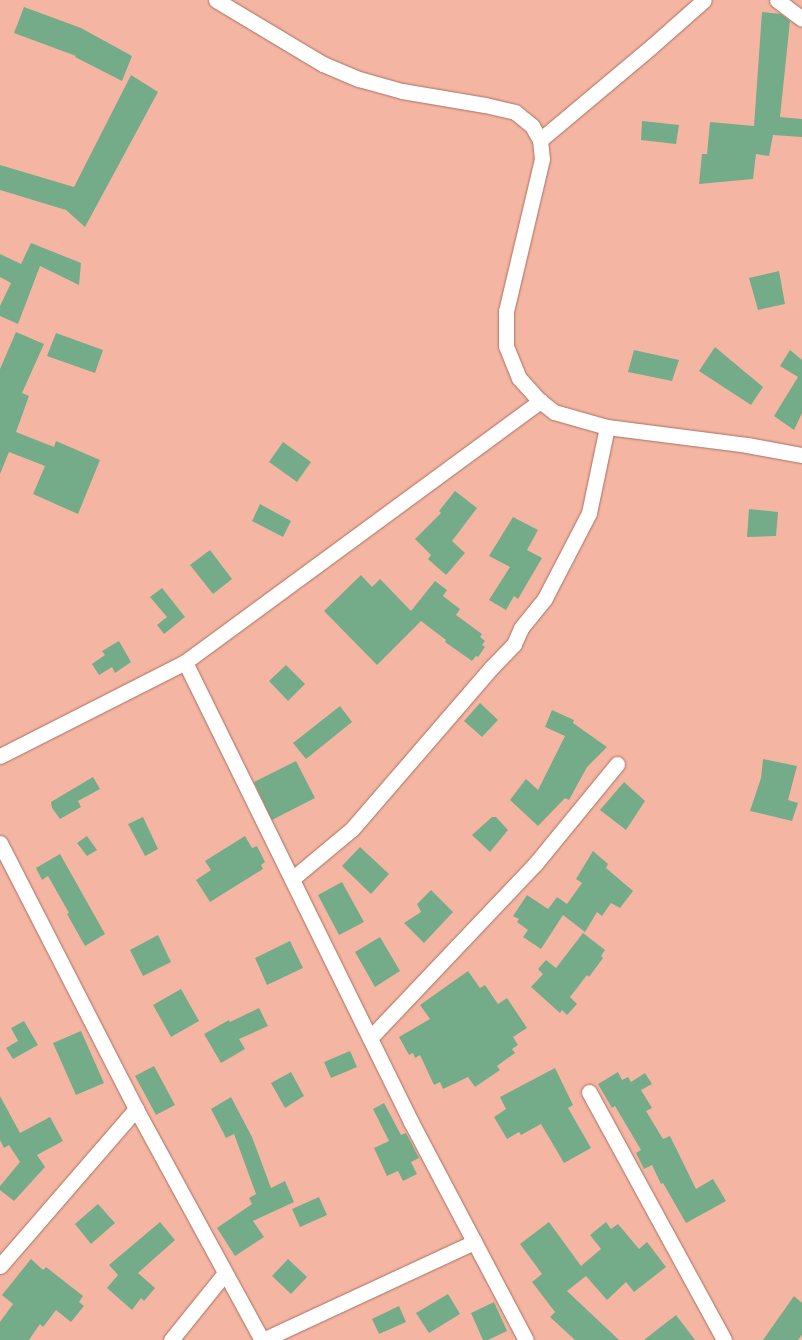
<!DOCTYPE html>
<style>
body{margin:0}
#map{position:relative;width:802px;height:1340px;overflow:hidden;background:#f4b6a3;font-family:Mulish,sans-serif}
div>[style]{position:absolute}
.building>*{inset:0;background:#74ac8a}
.roads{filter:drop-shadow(0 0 1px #aa7160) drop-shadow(0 0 1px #aa7160)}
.minor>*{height:15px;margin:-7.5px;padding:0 7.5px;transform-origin:7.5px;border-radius:7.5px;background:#fff}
span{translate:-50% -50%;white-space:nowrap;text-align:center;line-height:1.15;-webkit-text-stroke:3px #fbe1d9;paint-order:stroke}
</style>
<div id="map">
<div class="building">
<i style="clip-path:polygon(24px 7px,81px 28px,132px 56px,122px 81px,75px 57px,76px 56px,14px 33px)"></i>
<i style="clip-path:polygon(762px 12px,781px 14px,790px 21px,780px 117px,802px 119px,802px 137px,773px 135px,769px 156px,756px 154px,753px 179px,699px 184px,702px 154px,707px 154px,710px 122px,754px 126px)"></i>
<i style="clip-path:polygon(131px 75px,158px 92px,85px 227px,66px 210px,0 190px,0 165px,74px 187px)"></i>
<i style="clip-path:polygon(642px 121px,679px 125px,676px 144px,641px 140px)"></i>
<i style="clip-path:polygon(31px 243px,81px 263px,79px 285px,40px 266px,18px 324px,0 316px,0 306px,11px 283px,0 277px,0 254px,21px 264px)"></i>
<i style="clip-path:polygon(779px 271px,785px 304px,758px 310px,749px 278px)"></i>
<i style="clip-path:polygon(16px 332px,44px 344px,22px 393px,29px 396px,16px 432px,54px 447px,56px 441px,100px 460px,78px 514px,33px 494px,45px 466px,9px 452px,0 474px,0 369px)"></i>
<i style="clip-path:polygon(56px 333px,103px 350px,95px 373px,47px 356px)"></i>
<i style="clip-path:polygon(715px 347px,763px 387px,751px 405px,699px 371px)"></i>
<i style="clip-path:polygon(634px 350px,679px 360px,672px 381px,628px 372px)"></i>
<i style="clip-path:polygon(790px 350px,802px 360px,802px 413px,794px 430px,774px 416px,798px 377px,780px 366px)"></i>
<i style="clip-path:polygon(283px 442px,311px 462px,297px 482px,269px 462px)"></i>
<i style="clip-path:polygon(455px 491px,477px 508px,452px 541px,465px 553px,446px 575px,428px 559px,431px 555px,415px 539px,441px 513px,439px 511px)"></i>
<i style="clip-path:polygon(260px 504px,291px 521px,283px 537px,252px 521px)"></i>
<i style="clip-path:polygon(749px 509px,778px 512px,776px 536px,747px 537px)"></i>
<i style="clip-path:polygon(513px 517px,538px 530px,527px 550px,542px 558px,518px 599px,514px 596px,506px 610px,489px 600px,510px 567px,489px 556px)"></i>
<i style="clip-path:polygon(210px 550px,232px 579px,213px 594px,190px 565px)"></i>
<i style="clip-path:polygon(361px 575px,372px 587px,380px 579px,411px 611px,435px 581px,447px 590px,443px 596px,460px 609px,456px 615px,482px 634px,480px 637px,485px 641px,482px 645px,485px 647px,478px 657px,476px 656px,472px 661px,445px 642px,446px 640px,421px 621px,377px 665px,324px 611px)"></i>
<i style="clip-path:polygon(162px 588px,185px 617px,164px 634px,157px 625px,167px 617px,150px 597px)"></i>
<i style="clip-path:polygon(119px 641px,131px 662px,115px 673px,112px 667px,99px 675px,92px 664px,105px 655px,102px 651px)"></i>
<i style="clip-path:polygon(286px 665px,305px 684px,288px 701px,269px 681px)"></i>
<i style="clip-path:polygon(480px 703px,498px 720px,482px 737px,464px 721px)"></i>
<i style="clip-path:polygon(340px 706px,352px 722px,306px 759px,293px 743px)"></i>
<i style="clip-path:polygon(552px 710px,574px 720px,573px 723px,607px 747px,587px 767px,569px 800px,565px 798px,538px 826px,510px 800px,526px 779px,538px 790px,565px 736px,545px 727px)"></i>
<i style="clip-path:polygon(763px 759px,797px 766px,788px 800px,798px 803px,792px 821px,750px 811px,761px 778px)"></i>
<i style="clip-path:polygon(296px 761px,315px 798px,272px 820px,254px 782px)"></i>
<i style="clip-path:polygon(93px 777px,100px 789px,78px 801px,81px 807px,60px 819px,52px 808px,51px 802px)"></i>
<i style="clip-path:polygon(624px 782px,645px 801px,626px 830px,600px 810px)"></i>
<i style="clip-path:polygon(143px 817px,158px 849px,145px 856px,128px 824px)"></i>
<i style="clip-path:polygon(492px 817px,496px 817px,508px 830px,490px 852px,472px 835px)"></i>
<i style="clip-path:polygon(87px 836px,97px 850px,87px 856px,77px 843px)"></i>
<i style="clip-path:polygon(245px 836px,252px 848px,257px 846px,265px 862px,261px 865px,263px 869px,210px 902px,196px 880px,211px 870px,205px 861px)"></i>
<i style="clip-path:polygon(360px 847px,389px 874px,371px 894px,342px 866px)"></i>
<i style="clip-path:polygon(593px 851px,608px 864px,606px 868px,633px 891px,620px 908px,611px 903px,602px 916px,597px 912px,585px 932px,563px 915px,541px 949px,523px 937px,528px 930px,517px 922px,519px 919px,513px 916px,527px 895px,548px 909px,557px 897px,567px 904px,582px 883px,576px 879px)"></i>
<i style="clip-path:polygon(60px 854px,105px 934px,85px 946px,67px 914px,69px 913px,48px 876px,42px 880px,36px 868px)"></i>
<i style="clip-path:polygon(342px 882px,364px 922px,339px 935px,318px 895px)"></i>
<i style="clip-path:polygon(431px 890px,453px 912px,424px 943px,404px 923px,421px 912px,417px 904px)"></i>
<i style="clip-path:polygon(583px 933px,605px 950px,601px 956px,603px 958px,589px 977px,587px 975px,570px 997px,577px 1004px,567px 1015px,562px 1010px,560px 1013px,531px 987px,543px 974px,538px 969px,546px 960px,556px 968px)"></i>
<i style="clip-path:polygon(158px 935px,171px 962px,143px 976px,130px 950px)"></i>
<i style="clip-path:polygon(380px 937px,400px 971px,375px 987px,355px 952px)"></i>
<i style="clip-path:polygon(290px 941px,303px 968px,267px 985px,255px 958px)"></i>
<i style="clip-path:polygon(468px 971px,480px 988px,485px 985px,498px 1004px,507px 998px,527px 1028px,513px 1037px,518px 1045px,512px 1049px,515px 1053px,497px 1066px,500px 1070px,475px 1087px,468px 1077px,443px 1089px,440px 1082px,434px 1085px,420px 1055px,415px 1058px,413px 1053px,409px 1055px,399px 1037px,430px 1019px,420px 1005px)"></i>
<i style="clip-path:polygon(181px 989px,199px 1021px,171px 1037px,153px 1005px)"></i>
<i style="clip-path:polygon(259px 1008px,268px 1026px,239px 1039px,245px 1049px,221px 1063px,204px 1034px,229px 1020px,230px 1022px)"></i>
<i style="clip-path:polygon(24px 1021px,38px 1045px,13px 1059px,6px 1048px,18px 1041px,11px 1028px)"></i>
<i style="clip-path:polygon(81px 1031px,104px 1083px,76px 1095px,53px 1043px)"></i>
<i style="clip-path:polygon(350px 1051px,357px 1067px,331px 1078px,324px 1062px)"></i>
<i style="clip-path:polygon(154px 1066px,175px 1105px,156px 1115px,135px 1076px)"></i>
<i style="clip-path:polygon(555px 1068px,573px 1105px,568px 1108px,591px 1148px,564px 1163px,541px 1124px,521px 1135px,519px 1132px,507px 1139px,494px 1117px,506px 1109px,500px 1097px)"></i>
<i style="clip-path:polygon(291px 1072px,304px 1096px,285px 1108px,271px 1083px)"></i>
<i style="clip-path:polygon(618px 1072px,622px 1080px,628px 1077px,631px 1082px,645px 1073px,652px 1084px,641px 1090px,652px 1108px,646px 1111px,663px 1139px,670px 1136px,696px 1189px,713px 1179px,726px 1201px,686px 1223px,663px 1183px,661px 1184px,652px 1165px,644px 1169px,636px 1153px,641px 1150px,615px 1106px,612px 1108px,598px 1084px)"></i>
<i style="clip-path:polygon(0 1096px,20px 1133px,50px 1117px,63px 1141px,37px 1155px,45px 1167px,14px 1201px,0 1190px,0 1186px,20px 1162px,9px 1145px,4px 1148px,0 1140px)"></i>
<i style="clip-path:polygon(231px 1097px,252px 1137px,271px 1188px,285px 1181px,294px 1202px,253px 1221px,264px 1237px,235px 1256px,217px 1228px,252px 1204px,249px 1198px,256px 1194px,234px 1134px,226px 1138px,211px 1109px)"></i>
<i style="clip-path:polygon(384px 1103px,401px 1135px,406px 1133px,419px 1158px,411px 1162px,417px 1174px,403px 1181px,398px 1171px,387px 1176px,374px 1148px,389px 1141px,373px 1109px)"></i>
<i style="clip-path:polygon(319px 1197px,327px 1215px,300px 1227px,292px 1209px)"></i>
<i style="clip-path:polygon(98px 1204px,115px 1223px,91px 1244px,75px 1224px)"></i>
<i style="clip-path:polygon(160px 1222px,175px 1240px,138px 1273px,155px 1288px,144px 1301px,141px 1298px,132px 1310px,107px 1288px,118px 1275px,109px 1265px)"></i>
<i style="clip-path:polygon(549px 1222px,581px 1266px,601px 1249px,590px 1235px,606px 1222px,611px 1229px,618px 1224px,639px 1249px,647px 1242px,666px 1267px,634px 1292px,626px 1282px,607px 1300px,586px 1276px,567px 1291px,619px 1340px,575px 1340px,550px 1317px,555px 1312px,532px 1282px,542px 1274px,520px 1244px)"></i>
<i style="clip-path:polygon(31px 1259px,43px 1270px,46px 1267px,83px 1296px,79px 1302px,84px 1306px,71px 1322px,56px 1310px,43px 1327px,40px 1324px,29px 1340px,0 1340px,0 1322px,13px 1304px,2px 1295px)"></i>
<i style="clip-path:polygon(288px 1259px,307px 1277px,291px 1294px,272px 1276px)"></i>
<i style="clip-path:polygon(448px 1294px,460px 1314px,429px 1333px,416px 1313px)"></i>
<i style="clip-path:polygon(794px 1296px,802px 1303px,802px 1335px,798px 1340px,763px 1340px)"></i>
<i style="clip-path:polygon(494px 1302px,507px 1331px,488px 1340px,483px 1340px,471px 1313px)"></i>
<i style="clip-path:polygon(399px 1306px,406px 1322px,379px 1334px,372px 1319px)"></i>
<i style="clip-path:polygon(676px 1315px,695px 1340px,644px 1340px)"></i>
</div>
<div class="roads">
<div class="minor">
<i style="left:216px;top:0;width:125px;rotate:30.9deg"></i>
<i style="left:323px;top:64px;width:39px;rotate:23deg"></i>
<i style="left:359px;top:79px;width:45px;rotate:15.6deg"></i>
<i style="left:402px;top:91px;width:84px;rotate:9.6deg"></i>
<i style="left:485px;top:105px;width:31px;rotate:13deg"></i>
<i style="left:515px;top:112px;width:22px;rotate:39deg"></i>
<i style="left:532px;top:126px;width:16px;rotate:60deg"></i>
<i style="left:540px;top:140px;width:19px;rotate:84deg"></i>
<i style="left:542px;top:159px;width:156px;rotate:103.3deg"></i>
<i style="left:506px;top:311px;width:35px;rotate:90deg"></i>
<i style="left:506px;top:346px;width:35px;rotate:68deg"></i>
<i style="left:519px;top:378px;width:31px;rotate:48deg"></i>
<i style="left:540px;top:401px;width:18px;rotate:38deg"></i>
<i style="left:554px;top:412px;width:55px;rotate:15.8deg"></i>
<i style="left:607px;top:427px;width:141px;rotate:7.3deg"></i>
<i style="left:747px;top:445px;width:56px;rotate:10.3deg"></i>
<i style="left:777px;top:0;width:31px;rotate:37deg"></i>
<i style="left:540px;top:140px;width:146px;rotate:-40deg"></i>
<i style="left:652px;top:46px;width:69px;rotate:-41.5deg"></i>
<i style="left:185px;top:662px;width:513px;rotate:63.83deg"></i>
<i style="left:411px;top:1122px;width:246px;rotate:62.2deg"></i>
<i style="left:0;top:756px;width:208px;rotate:-26.9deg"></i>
<i style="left:185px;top:662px;width:441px;rotate:-36.3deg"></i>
<i style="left:0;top:843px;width:299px;rotate:62.9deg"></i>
<i style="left:136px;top:1109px;width:263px;rotate:61.4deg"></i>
<i style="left:292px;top:879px;width:78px;rotate:-39.8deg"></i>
<i style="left:352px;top:829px;width:213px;rotate:-49.2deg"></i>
<i style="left:491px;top:668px;width:33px;rotate:-46deg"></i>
<i style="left:514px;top:644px;width:17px;rotate:-66deg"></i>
<i style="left:521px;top:628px;width:38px;rotate:-51deg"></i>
<i style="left:545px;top:598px;width:96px;rotate:-62.6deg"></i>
<i style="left:589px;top:513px;width:88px;rotate:-78.2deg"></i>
<i style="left:370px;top:1038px;width:241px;rotate:-46.5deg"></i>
<i style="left:536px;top:863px;width:128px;rotate:-50.7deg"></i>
<i style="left:589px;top:1092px;width:282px;rotate:61.4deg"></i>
<i style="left:0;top:1266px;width:208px;rotate:-49.1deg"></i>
<i style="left:171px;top:1340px;width:86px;rotate:-51.1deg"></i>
<i style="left:263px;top:1340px;width:233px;rotate:-24.9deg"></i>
</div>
</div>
</div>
